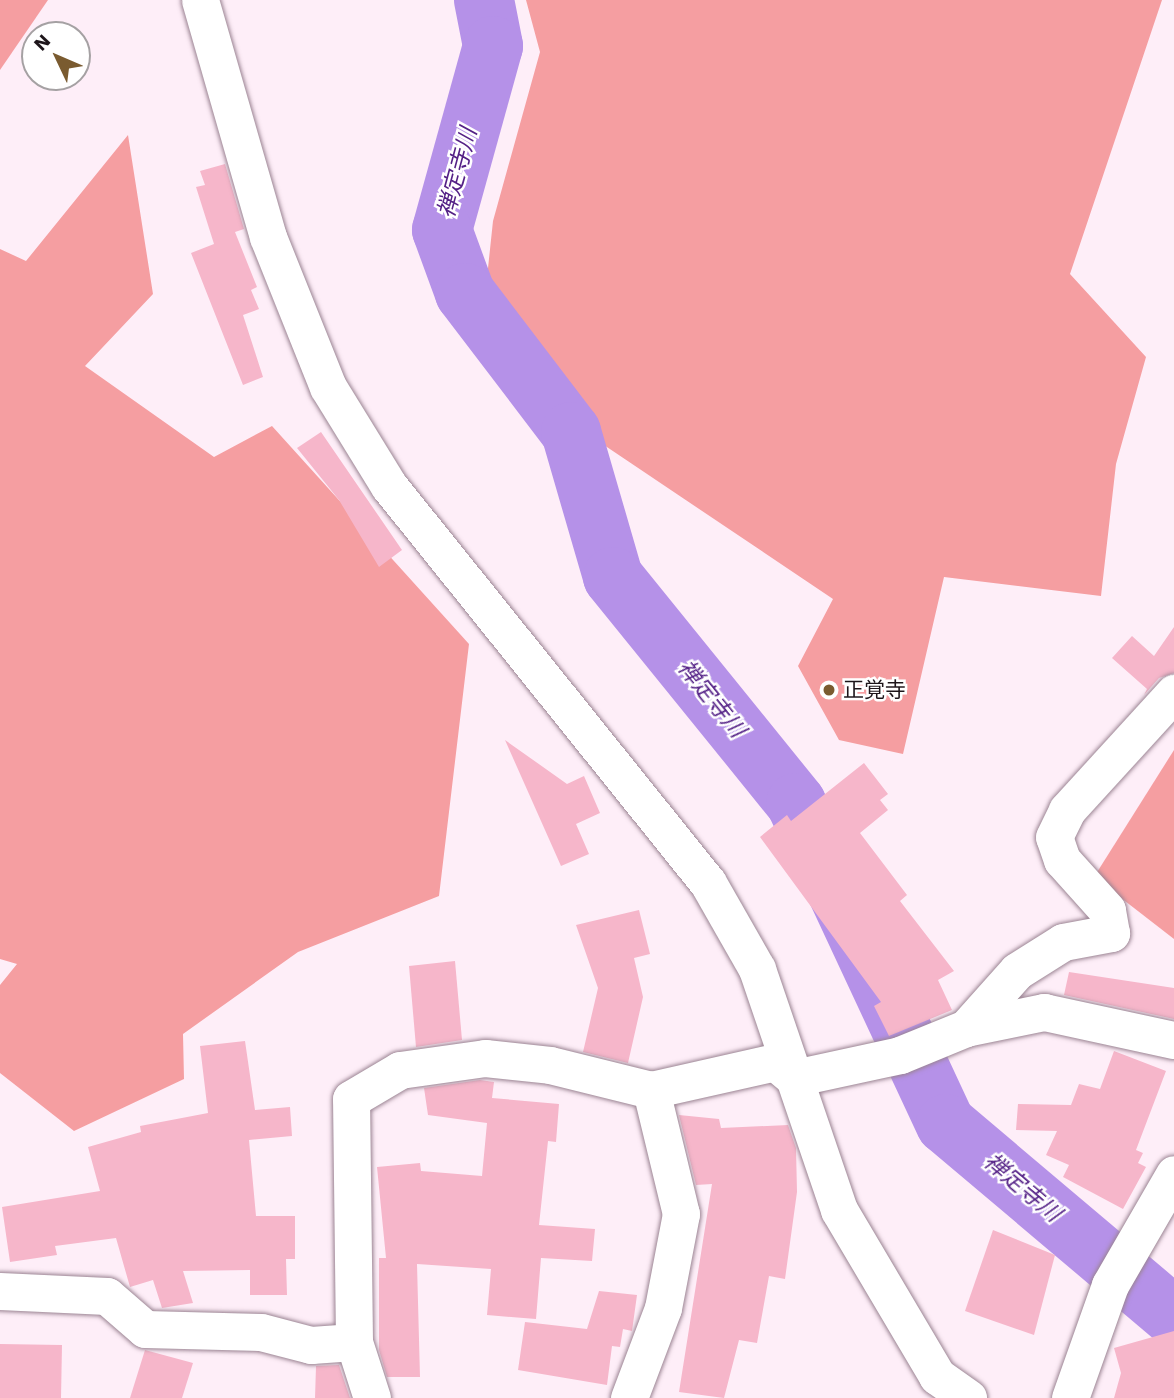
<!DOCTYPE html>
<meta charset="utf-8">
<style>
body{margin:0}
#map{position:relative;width:1174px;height:1398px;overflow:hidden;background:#feeef8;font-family:"Work Sans","Noto Sans JP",sans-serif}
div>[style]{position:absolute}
.forest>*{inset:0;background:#f59ea1}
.river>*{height:60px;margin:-30px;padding:0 30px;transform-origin:30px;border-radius:30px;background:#b591e8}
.building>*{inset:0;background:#f6b6ca}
.roads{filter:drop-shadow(0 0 2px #9b8493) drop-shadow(0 0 2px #9b8493)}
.minor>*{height:37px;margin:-18.5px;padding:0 18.5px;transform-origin:18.5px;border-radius:18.5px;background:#fff}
.dots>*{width:19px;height:19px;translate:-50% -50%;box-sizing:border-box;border:4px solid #fff;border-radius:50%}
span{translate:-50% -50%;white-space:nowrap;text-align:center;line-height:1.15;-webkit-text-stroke:5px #fff;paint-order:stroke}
.poi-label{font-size:21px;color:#1d151a}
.left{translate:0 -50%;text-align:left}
.water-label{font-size:23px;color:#542186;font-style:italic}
.north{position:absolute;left:21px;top:21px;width:70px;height:70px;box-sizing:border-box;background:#fff;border:2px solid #a5a1a3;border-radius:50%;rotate:314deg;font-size:19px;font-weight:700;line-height:28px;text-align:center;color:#1d151a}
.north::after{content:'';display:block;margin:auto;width:24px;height:32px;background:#7a5b30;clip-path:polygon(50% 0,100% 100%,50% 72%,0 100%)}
</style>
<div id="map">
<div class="forest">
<i style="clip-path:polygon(0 0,48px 0,0 70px)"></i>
<i style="clip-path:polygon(526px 0,1162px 0,1070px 274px,1146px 357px,1116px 464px,1101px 596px,944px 577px,903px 754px,839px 740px,798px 666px,833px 599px,595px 439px,486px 287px,493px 221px,540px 52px)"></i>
<i style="clip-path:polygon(128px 135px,153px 294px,85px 366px,214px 457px,272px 426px,469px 644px,439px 896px,298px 952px,183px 1034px,184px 1079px,74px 1131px,0 1073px,0 985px,17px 964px,0 959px,0 249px,26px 261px)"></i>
<i style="clip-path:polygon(1174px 750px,1174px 939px,1094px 877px)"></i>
</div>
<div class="river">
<i style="left:484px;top:0;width:47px;rotate:78.9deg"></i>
<i style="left:493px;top:46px;width:191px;rotate:105.5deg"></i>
<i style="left:442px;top:230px;width:67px;rotate:69.9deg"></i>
<i style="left:465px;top:293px;width:175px;rotate:52.7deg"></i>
<i style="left:571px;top:432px;width:151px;rotate:73.8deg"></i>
<i style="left:613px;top:577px;width:291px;rotate:51deg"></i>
<i style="left:796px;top:803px;width:354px;rotate:65deg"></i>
<i style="left:946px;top:1124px;width:299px;rotate:40.2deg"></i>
</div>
<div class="building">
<i style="clip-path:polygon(225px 164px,244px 229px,235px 232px,257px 287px,251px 290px,259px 309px,243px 315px,263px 377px,243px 385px,191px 253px,214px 244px,196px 187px,205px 185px,200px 171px)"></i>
<i style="clip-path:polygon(321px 432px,402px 550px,379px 567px,339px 500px,297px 448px)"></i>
<i style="clip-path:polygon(1174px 627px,1174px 673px,1159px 678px,1144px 695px,1147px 689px,1112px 658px,1132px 636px,1154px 656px)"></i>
<i style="clip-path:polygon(505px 740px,567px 784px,584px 776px,600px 813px,576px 824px,589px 854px,561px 866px)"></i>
<i style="clip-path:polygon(864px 763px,888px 794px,880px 800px,888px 810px,860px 833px,907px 895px,900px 901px,954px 971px,938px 980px,952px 1010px,889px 1036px,874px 1006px,881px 1002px,760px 837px,787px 815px,791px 821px)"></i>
<i style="clip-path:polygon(639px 910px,650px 954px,634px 958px,643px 997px,628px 1063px,583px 1052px,598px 988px,576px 925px)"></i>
<i style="clip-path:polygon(455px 961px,462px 1040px,416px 1047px,409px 966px)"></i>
<i style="clip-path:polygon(1069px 972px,1174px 988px,1174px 1019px,1064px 995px)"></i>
<i style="clip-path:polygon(245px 1041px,255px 1110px,290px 1107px,292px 1136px,249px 1140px,256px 1216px,295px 1216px,295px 1259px,286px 1259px,287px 1295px,250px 1295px,250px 1270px,183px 1271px,193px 1303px,162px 1308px,153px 1280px,130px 1287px,116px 1238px,55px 1246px,57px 1255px,10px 1262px,2px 1207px,100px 1191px,88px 1147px,141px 1132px,140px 1126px,208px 1113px,200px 1046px)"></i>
<i style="clip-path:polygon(1114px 1051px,1166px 1071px,1136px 1150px,1143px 1153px,1138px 1163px,1146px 1167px,1123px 1209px,1063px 1177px,1069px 1165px,1046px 1155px,1057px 1131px,1016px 1130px,1018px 1104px,1071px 1105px,1079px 1084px,1100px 1089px)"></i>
<i style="clip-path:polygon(480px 1080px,494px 1082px,492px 1098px,559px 1104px,556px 1142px,548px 1141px,539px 1225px,595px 1229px,592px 1261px,541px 1258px,536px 1319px,487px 1315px,491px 1269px,417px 1264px,420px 1377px,387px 1377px,379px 1350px,379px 1258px,386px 1258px,377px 1167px,420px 1163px,421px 1171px,482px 1176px,487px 1123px,428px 1115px,424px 1088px)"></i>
<i style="clip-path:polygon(679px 1115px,719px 1119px,721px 1128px,788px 1125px,796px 1148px,797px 1192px,785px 1279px,769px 1276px,757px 1343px,739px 1340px,724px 1398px,679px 1392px,712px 1184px,696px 1185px)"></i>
<i style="clip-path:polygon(993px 1230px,1055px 1255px,1034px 1335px,965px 1311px)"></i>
<i style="clip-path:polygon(599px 1291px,637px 1295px,632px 1331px,623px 1329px,620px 1347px,612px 1346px,607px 1385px,518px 1370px,525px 1322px,587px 1329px)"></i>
<i style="clip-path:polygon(1174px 1331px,1174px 1398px,1114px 1398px,1121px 1373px,1114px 1348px)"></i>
<i style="clip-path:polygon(0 1344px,62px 1345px,61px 1398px,0 1398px)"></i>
<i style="clip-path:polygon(145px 1350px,193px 1363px,182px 1398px,130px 1398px)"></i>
<i style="clip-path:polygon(339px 1365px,350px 1398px,315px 1398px,316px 1366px)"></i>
</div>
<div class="roads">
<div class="minor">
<i style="left:200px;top:0;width:247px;rotate:74deg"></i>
<i style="left:268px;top:237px;width:162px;rotate:68.2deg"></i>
<i style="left:328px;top:387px;width:116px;rotate:58.4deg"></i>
<i style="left:389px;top:486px;width:509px;rotate:51.22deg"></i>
<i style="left:708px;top:883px;width:99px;rotate:60.3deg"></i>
<i style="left:757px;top:969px;width:255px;rotate:71.2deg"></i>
<i style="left:839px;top:1210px;width:193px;rotate:59.4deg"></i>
<i style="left:937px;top:1376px;width:38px;rotate:35deg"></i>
<i style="left:966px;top:1028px;width:80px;rotate:-11.6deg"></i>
<i style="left:1044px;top:1012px;width:133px;rotate:12.2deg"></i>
<i style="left:0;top:1291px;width:107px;rotate:2.7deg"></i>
<i style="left:107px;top:1296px;width:50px;rotate:41deg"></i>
<i style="left:145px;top:1329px;width:116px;rotate:1.5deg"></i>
<i style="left:261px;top:1332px;width:52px;rotate:14.6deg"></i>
<i style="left:311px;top:1345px;width:43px;rotate:-4deg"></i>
<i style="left:372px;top:1398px;width:59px;rotate:-107.8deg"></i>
<i style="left:354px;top:1342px;width:243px;rotate:-90.7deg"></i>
<i style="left:351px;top:1099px;width:57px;rotate:-30.6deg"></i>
<i style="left:400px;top:1070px;width:86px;rotate:-8deg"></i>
<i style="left:485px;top:1058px;width:65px;rotate:6.1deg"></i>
<i style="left:550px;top:1065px;width:104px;rotate:13.9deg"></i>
<i style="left:651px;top:1090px;width:127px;rotate:-12.7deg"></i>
<i style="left:775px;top:1062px;width:25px;rotate:40deg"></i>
<i style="left:794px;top:1078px;width:108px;rotate:-12.2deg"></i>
<i style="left:900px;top:1055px;width:71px;rotate:-22.2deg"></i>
<i style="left:966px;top:1028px;width:76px;rotate:-48.2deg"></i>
<i style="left:1017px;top:971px;width:54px;rotate:-32.2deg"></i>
<i style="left:1063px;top:942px;width:49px;rotate:-10.6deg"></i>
<i style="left:1111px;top:933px;width:23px;rotate:-100deg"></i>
<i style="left:1107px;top:910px;width:67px;rotate:-132deg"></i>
<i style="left:1062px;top:860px;width:24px;rotate:-109deg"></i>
<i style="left:1054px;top:837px;width:30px;rotate:-64deg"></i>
<i style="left:1067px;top:810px;width:159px;rotate:-47.6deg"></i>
<i style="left:629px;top:1398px;width:96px;rotate:-69.3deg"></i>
<i style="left:663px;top:1308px;width:96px;rotate:-79.2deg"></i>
<i style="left:681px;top:1214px;width:128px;rotate:-103.6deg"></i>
<i style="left:1070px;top:1398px;width:120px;rotate:-70.5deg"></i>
<i style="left:1110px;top:1285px;width:128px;rotate:-60deg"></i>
</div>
</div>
<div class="dots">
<i style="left:829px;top:690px;background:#7a5b30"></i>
</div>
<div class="poi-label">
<span class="left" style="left:843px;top:690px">正覚寺</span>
</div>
<div class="water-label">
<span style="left:458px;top:173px;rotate:-75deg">禅定寺川</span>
<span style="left:711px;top:699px;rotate:51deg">禅定寺川</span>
<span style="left:1022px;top:1188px;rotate:40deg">禅定寺川</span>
</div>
<div class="north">N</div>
</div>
